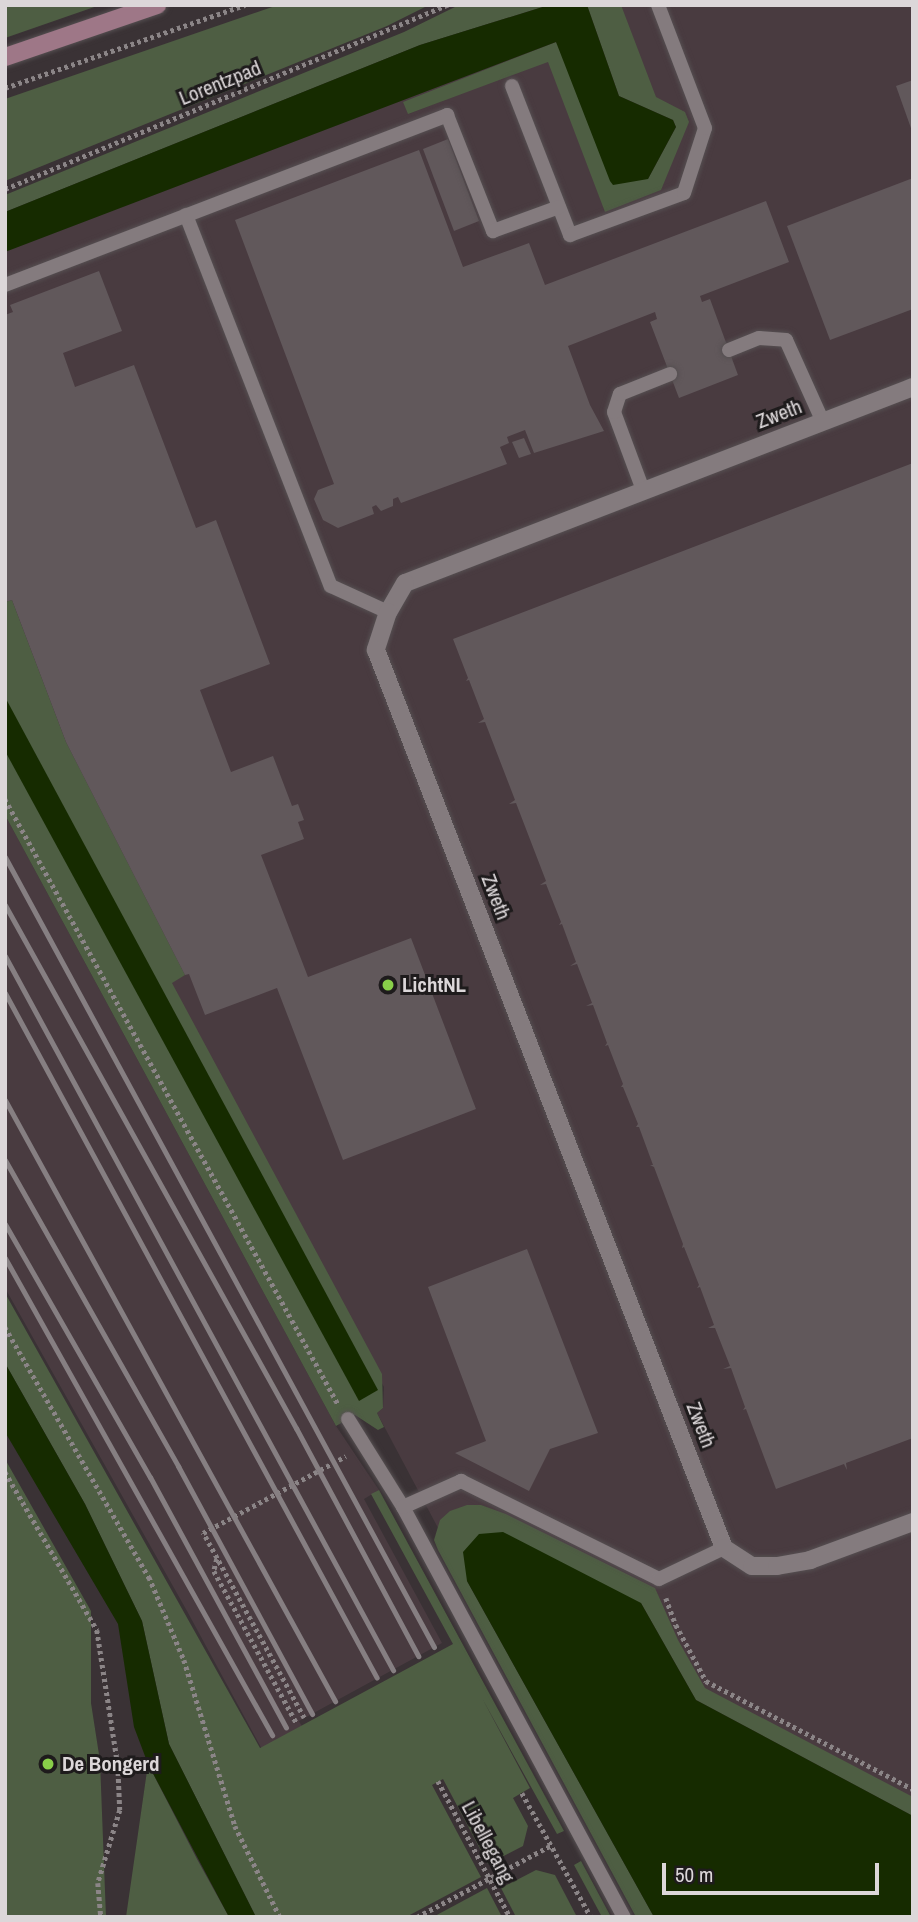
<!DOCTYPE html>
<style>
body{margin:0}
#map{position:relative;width:918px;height:1922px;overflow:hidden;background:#3a3235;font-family:"Archivo Narrow",sans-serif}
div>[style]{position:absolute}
.built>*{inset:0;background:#493b40}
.green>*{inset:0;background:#4e5e43}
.water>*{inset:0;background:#162b00}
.building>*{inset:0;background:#61585b}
.path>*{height:4.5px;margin-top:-2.25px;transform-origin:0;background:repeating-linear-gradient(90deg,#8b8587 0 3.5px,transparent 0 7px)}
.roads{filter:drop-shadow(0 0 2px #554f51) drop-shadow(0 0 2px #554f51)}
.lane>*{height:14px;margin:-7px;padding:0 7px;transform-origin:7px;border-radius:7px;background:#847b7e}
.street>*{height:18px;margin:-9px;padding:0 9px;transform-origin:9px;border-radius:9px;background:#847b7e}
.secondary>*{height:18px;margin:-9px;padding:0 9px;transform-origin:9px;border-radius:9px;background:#9e7787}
.rail>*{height:5px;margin:-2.5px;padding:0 2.5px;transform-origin:2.5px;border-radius:2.5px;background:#867f82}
.dots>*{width:19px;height:19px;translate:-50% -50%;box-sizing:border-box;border:4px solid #1e1b1c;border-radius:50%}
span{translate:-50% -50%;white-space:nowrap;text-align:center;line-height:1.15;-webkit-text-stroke:6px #1e1b1c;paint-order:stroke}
.street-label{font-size:21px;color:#dcd7d9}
.poi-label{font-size:21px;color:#dcd7d9;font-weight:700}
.left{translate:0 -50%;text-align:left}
.frame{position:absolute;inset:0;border:7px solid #dcd7d9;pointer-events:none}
.scale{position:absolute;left:662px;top:1863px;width:217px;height:32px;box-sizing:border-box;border:4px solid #dcd7d9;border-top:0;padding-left:9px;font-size:21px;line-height:24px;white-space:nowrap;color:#dcd7d9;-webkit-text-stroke:5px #1e1b1c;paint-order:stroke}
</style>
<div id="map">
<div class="built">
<i style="clip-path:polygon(533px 5px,913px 5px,913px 1917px,446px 1543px,377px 1413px,383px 1408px,384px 1387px,183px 1010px,66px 742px,12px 600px,5px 602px,5px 231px)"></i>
<i style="clip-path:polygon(5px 815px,336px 1426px,379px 1490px,364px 1499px,442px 1643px,299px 1721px,405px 1917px,353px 1917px,187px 1611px,5px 1288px)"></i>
</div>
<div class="green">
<i style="clip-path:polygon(5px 5px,100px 5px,5px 38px)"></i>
<i style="clip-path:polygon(278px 5px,429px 5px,387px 26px,5px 181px,5px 99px)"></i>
<i style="clip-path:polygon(459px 5px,549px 5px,420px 45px,5px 212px,5px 195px,404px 32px)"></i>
<i style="clip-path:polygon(587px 5px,621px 5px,656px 97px,685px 112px,689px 122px,661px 190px,605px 212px,548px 62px,408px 114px,403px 102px,556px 42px,648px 179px,676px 127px,673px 120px,619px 96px)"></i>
<i style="clip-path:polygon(12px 600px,66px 742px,185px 975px,172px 983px,382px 1374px,383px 1408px,377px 1413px,384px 1427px,378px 1430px,355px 1415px,336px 1426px,5px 815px,5px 602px)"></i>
<i style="clip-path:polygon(5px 1293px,260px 1748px,453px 1644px,371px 1494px,379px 1490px,564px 1831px,557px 1834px,482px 1698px,530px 1788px,513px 1798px,528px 1826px,523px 1846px,488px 1864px,443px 1779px,432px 1785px,481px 1877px,406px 1917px,256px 1917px,169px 1744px,142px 1621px,85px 1504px,5px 1363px)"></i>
<i style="clip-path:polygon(5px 1459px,91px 1611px,91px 1703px,100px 1761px,106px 1917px,5px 1917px)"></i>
<i style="clip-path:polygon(467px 1505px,481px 1505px,506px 1514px,655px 1588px,678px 1640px,705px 1688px,913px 1797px,913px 1816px,696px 1700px,641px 1603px,467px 1581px,654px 1917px,636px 1917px,438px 1550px,434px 1540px,440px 1520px,450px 1511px)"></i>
<i style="clip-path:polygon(148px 1764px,197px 1859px,229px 1917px,126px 1917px)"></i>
<i style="clip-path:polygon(581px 1861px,611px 1917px,602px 1917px,574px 1865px)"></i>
<i style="clip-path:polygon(536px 1870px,555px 1875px,577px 1917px,516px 1917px,501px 1888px)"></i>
<i style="clip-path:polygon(487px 1888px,502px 1917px,433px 1917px)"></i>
</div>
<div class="water">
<i style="clip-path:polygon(549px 5px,587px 5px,619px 96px,673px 120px,676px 127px,648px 179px,613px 185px,610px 181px,556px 42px,5px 252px,5px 212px,420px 45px)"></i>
<i style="clip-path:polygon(5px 697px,378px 1390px,359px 1401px,5px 751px)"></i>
<i style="clip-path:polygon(5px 1363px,85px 1504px,142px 1621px,169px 1744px,256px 1917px,229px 1917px,148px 1764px,134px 1727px,118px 1624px,5px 1432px)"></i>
<i style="clip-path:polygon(503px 1532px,641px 1603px,696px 1700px,913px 1816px,913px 1917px,654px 1917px,467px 1581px,463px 1552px,479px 1534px)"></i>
</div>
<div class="building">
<i style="clip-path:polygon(913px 80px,913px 131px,912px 131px,896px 86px)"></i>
<i style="clip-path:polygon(448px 139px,479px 221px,454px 231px,423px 149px)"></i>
<i style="clip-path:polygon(419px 150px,463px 267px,529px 243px,545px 285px,766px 201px,789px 262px,700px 296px,702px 302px,710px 299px,738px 375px,679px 398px,650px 322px,657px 319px,655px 312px,568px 346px,590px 405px,604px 431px,534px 453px,525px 430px,507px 437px,509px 443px,500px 447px,507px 464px,401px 503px,398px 497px,393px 499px,393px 506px,381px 511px,376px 505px,372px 507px,374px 514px,338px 528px,323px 520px,314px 499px,318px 490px,334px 484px,235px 220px)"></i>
<i style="clip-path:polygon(913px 178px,913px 309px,830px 340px,787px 226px)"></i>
<i style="clip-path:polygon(99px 271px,122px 331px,63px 353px,75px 387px,134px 365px,196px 528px,216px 520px,270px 664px,200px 690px,231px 772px,273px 756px,292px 806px,298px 804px,304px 820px,298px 822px,304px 839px,261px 855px,308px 977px,411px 938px,476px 1109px,343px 1160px,277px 988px,205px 1015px,189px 974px,185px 975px,66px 742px,12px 600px,5px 602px,5px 315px,13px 312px,10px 305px)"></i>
<i style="clip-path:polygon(524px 438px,531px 454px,519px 458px,512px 442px)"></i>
<i style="clip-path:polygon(913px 463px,913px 1438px,846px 1463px,847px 1470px,844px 1464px,776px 1489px,746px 1409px,743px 1410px,745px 1407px,731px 1368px,723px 1369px,730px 1366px,715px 1328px,708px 1328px,714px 1325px,700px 1287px,697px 1288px,699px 1285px,684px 1247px,682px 1248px,683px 1244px,654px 1167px,650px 1165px,653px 1165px,639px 1127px,636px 1127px,638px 1124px,623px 1087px,621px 1087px,623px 1084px,608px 1045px,605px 1046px,607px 1043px,593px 1005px,586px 1006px,592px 1003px,577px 964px,570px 966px,576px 962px,562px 924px,559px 925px,561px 922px,546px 884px,540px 885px,546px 881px,516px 803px,509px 804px,515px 800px,485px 722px,478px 723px,484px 719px,469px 680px,466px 681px,468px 678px,453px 639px)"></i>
<i style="clip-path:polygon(527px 1249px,598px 1433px,550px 1449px,529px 1491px,455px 1453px,486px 1441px,428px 1287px)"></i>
</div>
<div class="path">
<i style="left:5px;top:88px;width:254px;rotate:-19.1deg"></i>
<i style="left:5px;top:189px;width:480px;rotate:-22.6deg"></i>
<i style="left:5px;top:799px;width:691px;rotate:61.17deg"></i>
<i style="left:5px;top:1327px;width:289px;rotate:60.1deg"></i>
<i style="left:149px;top:1577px;width:90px;rotate:67.1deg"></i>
<i style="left:184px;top:1660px;width:174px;rotate:72.9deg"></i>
<i style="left:235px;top:1826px;width:102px;rotate:63.7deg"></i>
<i style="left:5px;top:1472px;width:183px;rotate:59.8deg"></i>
<i style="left:97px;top:1630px;width:137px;rotate:81.2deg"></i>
<i style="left:118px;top:1765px;width:45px;rotate:87.5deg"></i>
<i style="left:120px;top:1810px;width:76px;rotate:106.8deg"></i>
<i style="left:98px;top:1883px;width:34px;rotate:85deg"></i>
<i style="left:217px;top:1559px;width:12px;rotate:104deg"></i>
<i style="left:214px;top:1571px;width:172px;rotate:61.5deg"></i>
<i style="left:666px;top:1598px;width:29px;rotate:70deg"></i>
<i style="left:676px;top:1625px;width:64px;rotate:61.8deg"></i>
<i style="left:706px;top:1681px;width:233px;rotate:27.6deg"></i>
<i style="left:304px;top:1718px;width:211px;rotate:-118.6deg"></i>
<i style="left:203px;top:1533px;width:162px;rotate:-28.3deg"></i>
<i style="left:438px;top:1781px;width:154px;rotate:62.1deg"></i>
<i style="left:522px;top:1793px;width:142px;rotate:60.9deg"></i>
<i style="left:417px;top:1917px;width:153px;rotate:-28.1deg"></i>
</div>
<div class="roads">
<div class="lane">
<i style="left:512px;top:86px;width:160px;rotate:68.7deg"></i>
<i style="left:570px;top:235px;width:121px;rotate:-20.2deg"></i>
<i style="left:684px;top:193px;width:68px;rotate:-72.1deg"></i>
<i style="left:705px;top:128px;width:132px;rotate:-110.9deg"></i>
<i style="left:186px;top:215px;width:398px;rotate:68.7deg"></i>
<i style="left:331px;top:586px;width:63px;rotate:24.5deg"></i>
<i style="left:5px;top:285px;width:474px;rotate:-21deg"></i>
<i style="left:447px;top:115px;width:125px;rotate:68.4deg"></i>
<i style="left:493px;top:231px;width:70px;rotate:-20deg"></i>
<i style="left:729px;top:350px;width:32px;rotate:-22deg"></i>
<i style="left:759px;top:338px;width:27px;rotate:4deg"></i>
<i style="left:786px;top:340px;width:90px;rotate:65.7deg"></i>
<i style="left:643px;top:490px;width:83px;rotate:-110.4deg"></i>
<i style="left:614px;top:412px;width:19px;rotate:-72deg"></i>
<i style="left:620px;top:394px;width:54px;rotate:-21.8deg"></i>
<i style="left:348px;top:1419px;width:104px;rotate:58deg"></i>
<i style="left:403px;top:1507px;width:466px;rotate:61.7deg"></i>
<i style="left:403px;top:1507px;width:64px;rotate:-24.1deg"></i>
<i style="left:461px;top:1481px;width:221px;rotate:26.3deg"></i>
<i style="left:659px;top:1579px;width:72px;rotate:-25.5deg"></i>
</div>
<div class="street">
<i style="left:913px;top:387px;width:544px;rotate:158.9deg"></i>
<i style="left:405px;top:583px;width:34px;rotate:120deg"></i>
<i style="left:388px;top:612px;width:40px;rotate:108deg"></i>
<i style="left:376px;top:650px;width:963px;rotate:68.82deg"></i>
<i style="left:724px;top:1548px;width:33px;rotate:33deg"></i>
<i style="left:752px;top:1566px;width:25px"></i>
<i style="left:777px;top:1566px;width:34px;rotate:-10deg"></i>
<i style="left:810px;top:1560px;width:110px;rotate:-20.3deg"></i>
</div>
<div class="secondary">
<i style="left:5px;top:57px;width:161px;rotate:-18.9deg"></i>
</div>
</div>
<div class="rail">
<i style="left:5px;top:857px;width:899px;rotate:61.5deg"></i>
<i style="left:5px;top:905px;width:599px;rotate:60.91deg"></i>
<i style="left:296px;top:1428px;width:259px;rotate:61.8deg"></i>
<i style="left:5px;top:956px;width:813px;rotate:61.48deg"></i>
<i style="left:5px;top:993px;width:779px;rotate:61.5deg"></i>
<i style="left:5px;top:1100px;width:686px;rotate:61.23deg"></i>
<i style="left:5px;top:1160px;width:352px;rotate:60.5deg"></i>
<i style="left:178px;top:1466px;width:282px;rotate:61.6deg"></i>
<i style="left:5px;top:1224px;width:292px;rotate:60.2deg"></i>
<i style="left:150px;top:1477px;width:285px;rotate:61.5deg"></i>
<i style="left:5px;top:1258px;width:547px;rotate:60.76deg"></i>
</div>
<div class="dots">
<i style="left:388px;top:985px;background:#89cf49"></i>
<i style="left:48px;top:1764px;background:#89cf49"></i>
</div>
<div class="street-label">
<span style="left:220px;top:83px;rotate:-22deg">Lorentzpad</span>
<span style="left:779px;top:414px;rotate:-21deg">Zweth</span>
<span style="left:496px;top:897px;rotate:69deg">Zweth</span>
<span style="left:701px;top:1425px;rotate:69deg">Zweth</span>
<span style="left:488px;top:1842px;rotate:62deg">Libellegang</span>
</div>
<div class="poi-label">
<span class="left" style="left:402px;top:985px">LichtNL</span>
<span class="left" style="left:62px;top:1764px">De Bongerd</span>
</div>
<div class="frame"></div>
<div class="scale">50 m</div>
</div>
